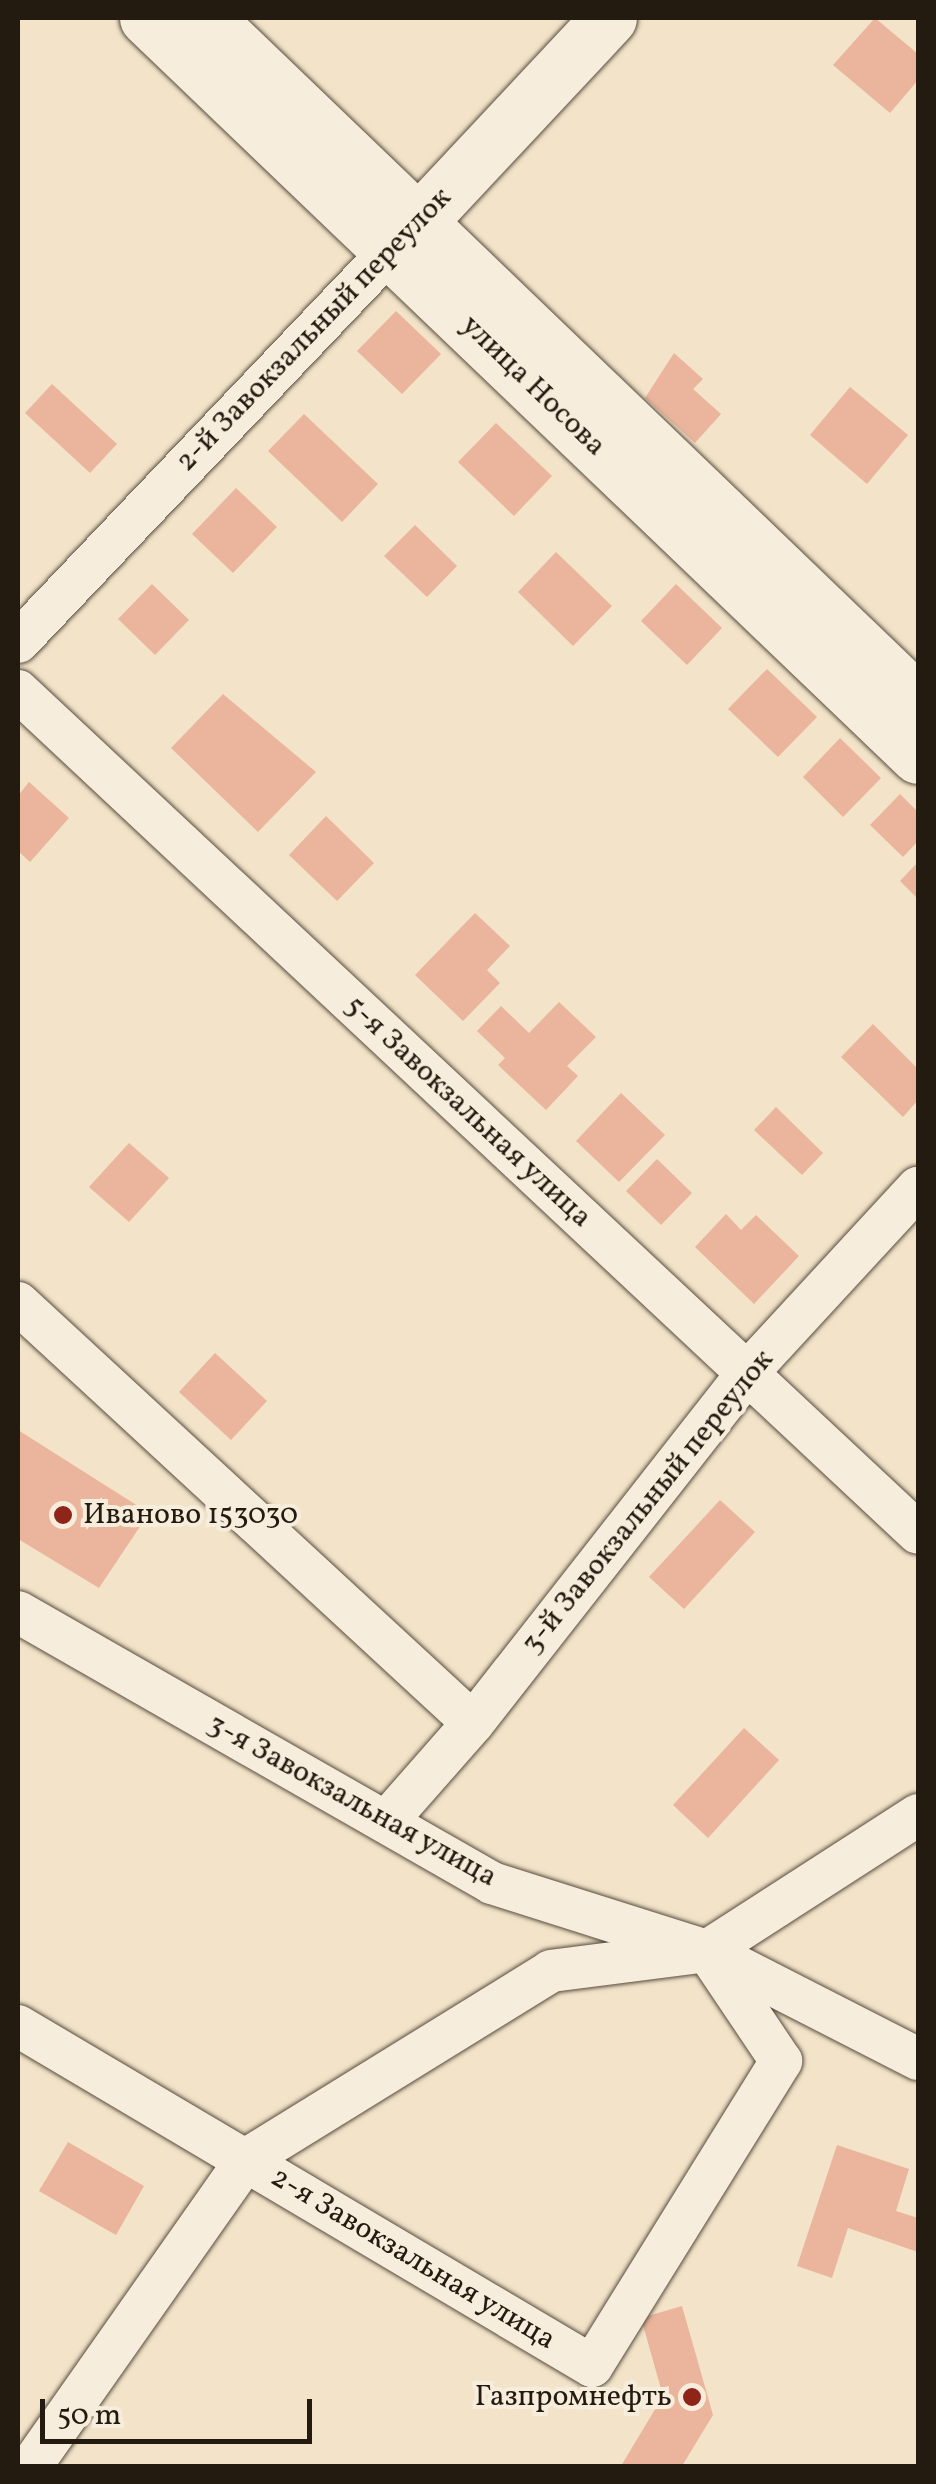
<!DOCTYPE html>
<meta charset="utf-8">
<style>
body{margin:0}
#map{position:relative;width:936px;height:2484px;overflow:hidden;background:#f2e3c9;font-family:Vollkorn,serif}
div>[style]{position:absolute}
.building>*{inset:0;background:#eab59c}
.roads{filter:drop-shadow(0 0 2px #584d3e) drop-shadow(0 0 2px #584d3e)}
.minor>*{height:42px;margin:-21px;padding:0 21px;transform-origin:21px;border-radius:21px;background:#f7eddc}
.tertiary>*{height:55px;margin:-27.5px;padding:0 27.5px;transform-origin:27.5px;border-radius:27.5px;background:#f7eddc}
.secondary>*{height:55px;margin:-27.5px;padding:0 27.5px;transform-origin:27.5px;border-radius:27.5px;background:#f7eddc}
.dots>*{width:28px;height:28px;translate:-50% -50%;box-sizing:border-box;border:5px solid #f7eddc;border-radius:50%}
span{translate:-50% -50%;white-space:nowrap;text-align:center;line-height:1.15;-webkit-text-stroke:8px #f7eddc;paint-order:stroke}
.street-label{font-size:30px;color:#241b10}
.poi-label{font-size:30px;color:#241b10}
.left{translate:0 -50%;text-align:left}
.right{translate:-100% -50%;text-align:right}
.frame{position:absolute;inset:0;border:20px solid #241b10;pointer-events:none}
.scale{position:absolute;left:40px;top:2399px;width:272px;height:45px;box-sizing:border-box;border:5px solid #241b10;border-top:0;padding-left:12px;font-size:30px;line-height:35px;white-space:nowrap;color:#241b10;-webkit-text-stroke:8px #f7eddc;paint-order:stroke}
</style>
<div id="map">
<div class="building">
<i style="clip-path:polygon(875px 18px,918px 54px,918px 80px,890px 113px,833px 65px)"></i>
<i style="clip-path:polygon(396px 311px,441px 354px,402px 394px,357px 351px)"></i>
<i style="clip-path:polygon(674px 353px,703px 379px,693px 389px,721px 414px,695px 443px,645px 398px)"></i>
<i style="clip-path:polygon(52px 384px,117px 444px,90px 473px,25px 413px)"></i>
<i style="clip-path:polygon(850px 387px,908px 435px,867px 484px,810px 435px)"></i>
<i style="clip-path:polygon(304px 414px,378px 484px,342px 522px,268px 451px)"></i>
<i style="clip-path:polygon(496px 423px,552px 476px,514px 516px,458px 462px)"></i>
<i style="clip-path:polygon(236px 488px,277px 527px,233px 573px,192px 534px)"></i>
<i style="clip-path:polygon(415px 525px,457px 566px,427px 597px,384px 556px)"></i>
<i style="clip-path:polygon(556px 552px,612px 606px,573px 646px,518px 592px)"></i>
<i style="clip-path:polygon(152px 584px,189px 620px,155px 655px,118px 619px)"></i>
<i style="clip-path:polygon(676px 584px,722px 628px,687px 665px,641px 621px)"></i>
<i style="clip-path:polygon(767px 669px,817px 717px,778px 757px,728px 709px)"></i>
<i style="clip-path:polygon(223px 694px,316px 772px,258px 832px,171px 748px)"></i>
<i style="clip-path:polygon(840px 738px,881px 778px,843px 817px,803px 777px)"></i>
<i style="clip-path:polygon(29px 782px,69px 818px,30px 862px,18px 851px,18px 796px)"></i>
<i style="clip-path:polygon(900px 794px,918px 812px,918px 841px,903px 857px,870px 825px)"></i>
<i style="clip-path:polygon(326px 816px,374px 863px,337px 901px,289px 855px)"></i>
<i style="clip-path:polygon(918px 862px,918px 899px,900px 881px)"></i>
<i style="clip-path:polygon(475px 913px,510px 946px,487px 970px,500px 983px,463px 1021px,415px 975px)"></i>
<i style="clip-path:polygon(559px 1002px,596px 1037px,567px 1066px,578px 1076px,546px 1110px,498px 1065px,505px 1058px,477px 1031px,501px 1006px,529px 1033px)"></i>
<i style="clip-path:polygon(873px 1024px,918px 1069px,918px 1100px,903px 1117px,841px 1057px)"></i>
<i style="clip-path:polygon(621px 1093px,665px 1135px,619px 1182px,576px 1141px)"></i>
<i style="clip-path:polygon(776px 1107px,823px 1153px,802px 1175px,754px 1130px)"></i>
<i style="clip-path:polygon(129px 1143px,169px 1178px,129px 1222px,89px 1187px)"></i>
<i style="clip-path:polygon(657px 1159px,692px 1193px,661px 1225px,626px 1191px)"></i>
<i style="clip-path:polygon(726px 1214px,741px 1230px,756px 1215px,799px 1256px,754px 1304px,695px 1247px)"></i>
<i style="clip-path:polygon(215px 1353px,267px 1401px,231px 1440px,179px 1392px)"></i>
<i style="clip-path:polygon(18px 1430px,149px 1513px,99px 1588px,18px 1539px)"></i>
<i style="clip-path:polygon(720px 1500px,755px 1532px,684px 1609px,649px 1577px)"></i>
<i style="clip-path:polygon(744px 1728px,779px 1760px,708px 1838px,673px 1805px)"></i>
<i style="clip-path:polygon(68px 2142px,144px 2186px,116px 2235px,39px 2191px)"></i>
<i style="clip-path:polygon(837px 2145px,909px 2169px,896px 2211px,918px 2218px,918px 2252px,848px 2228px,832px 2278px,797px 2266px)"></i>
<i style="clip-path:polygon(682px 2306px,713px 2415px,682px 2466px,621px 2466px,663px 2396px,641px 2318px)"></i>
</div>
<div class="roads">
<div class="minor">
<i style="left:18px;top:642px;width:541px;rotate:-46.42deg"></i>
<i style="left:18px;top:691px;width:1232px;rotate:43.09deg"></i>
<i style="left:18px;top:1303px;width:619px;rotate:42.71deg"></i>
<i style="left:18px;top:1612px;width:546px;rotate:29.76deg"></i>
<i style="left:492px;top:1883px;width:225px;rotate:17.6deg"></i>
<i style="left:707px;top:1951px;width:237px;rotate:27.1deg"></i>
<i style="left:386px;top:1822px;width:132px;rotate:-48.7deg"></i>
<i style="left:473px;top:1723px;width:444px;rotate:-51.9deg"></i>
<i style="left:747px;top:1373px;width:252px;rotate:-47.3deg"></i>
<i style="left:18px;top:2026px;width:667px;rotate:30.64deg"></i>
<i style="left:592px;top:2366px;width:359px;rotate:-58.2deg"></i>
<i style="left:781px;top:2061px;width:133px;rotate:-123.9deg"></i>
<i style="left:31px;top:2466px;width:375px;rotate:-54.9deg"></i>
<i style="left:247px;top:2159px;width:357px;rotate:-31.7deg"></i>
<i style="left:551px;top:1971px;width:157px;rotate:-7.3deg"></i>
<i style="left:707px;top:1951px;width:251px;rotate:-32.8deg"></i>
</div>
<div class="tertiary">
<i style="left:419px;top:221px;width:278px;rotate:-46.9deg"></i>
</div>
<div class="secondary">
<i style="left:147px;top:18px;width:1067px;rotate:43.75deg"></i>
<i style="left:206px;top:18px;width:987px;rotate:43.85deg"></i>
</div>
</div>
<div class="dots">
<i style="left:63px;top:1515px;background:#8f2418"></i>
<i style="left:692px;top:2397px;background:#8f2418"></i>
</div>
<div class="street-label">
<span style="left:314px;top:330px;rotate:-46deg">2-й Завокзальный переулок</span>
<span style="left:533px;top:386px;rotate:44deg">улица Носова</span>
<span style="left:468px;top:1112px;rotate:43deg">5-я Завокзальная улица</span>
<span style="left:648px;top:1502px;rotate:-51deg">3-й Завокзальный переулок</span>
<span style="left:352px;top:1801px;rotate:29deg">3-я Завокзальная улица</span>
<span style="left:413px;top:2259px;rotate:31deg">2-я Завокзальная улица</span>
</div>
<div class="poi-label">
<span class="left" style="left:83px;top:1515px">Иваново 153030</span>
<span class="right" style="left:672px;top:2397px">Газпромнефть</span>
</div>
<div class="frame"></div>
<div class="scale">50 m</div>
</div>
